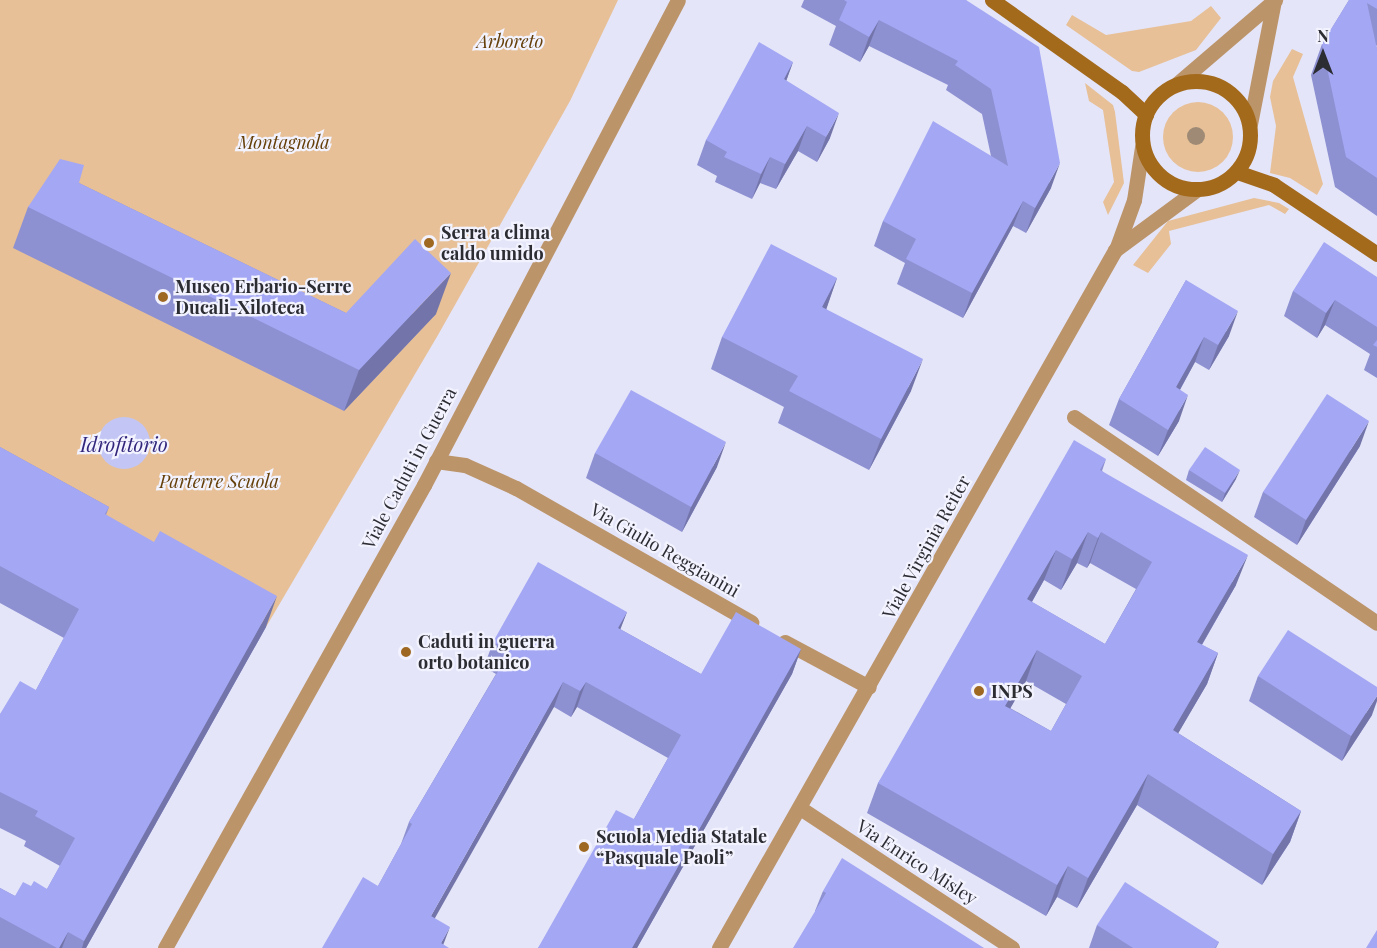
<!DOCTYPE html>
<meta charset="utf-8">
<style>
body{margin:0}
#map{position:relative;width:1377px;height:948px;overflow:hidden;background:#e4e5f9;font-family:"Playfair Display",serif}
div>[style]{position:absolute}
.green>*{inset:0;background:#e7c097}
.round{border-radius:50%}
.water>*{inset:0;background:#c3c6f5}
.minor>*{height:15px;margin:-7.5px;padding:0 7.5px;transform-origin:7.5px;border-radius:7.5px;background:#bc9469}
.tertiary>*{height:15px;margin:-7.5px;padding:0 7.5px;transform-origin:7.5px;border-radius:7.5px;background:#bc9469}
.secondary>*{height:15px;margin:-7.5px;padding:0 7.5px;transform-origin:7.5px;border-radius:7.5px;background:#a46a1c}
.secondary>.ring{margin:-7.5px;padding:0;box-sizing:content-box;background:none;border:15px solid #a46a1c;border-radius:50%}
.trees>*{width:18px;height:18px;margin:-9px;border-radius:50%;background:#9f8a76}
.wall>*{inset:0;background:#8d90d1}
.shaded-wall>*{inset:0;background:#7375aa}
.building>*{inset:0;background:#a4a7f3}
.dots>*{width:16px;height:16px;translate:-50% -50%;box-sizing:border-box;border:3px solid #f2f3ff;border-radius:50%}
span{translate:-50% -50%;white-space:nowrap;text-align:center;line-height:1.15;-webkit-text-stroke:4.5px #f2f3ff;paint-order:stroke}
.park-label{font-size:18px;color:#66400a;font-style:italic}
.poi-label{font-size:18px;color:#2c2c33;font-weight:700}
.left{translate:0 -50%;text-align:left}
.street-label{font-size:18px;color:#2c2c33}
.water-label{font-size:20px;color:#31267c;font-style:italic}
.north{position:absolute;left:1293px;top:24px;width:60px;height:60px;-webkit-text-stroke:4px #f2f3ff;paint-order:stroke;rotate:0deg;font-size:16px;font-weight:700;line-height:24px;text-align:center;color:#2c2c33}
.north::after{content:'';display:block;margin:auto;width:21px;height:27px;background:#2c2c33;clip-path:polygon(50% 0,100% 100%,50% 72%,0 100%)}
</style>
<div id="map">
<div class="green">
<i style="clip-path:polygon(0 0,618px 0,570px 101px,438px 335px,266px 627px,0 483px)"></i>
<i style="clip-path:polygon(1211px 6px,1221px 18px,1196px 50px,1139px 72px,1132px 71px,1066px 25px,1072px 15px,1106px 35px,1191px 21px)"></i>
<i style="clip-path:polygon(1292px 49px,1303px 54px,1293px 77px,1323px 184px,1317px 195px,1290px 178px,1270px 173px,1276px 126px,1270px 97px,1273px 81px)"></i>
<i style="clip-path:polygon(1085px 83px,1113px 105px,1115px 112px,1124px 183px,1108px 215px,1103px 202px,1114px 182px,1103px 110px,1089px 101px)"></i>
<i class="round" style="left:1163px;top:102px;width:70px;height:70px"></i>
<i style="clip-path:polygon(1254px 198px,1279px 203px,1289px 209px,1285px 214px,1269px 205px,1169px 231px,1171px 244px,1148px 273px,1133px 265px,1168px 221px)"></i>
</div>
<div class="water">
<i class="round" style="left:98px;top:417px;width:52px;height:52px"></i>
</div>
<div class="minor">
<i style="left:1117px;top:247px;width:50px;rotate:-70.1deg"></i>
<i style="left:1134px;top:200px;width:54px;rotate:-81.4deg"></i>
<i style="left:1074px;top:417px;width:366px;rotate:34.2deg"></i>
<i style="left:436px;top:461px;width:29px;rotate:8deg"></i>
<i style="left:465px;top:465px;width:56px;rotate:24.3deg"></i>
<i style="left:516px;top:488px;width:271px;rotate:29.7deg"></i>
<i style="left:785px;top:642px;width:95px;rotate:28.2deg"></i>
<i style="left:800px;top:808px;width:254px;rotate:33.4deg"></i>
<i style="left:719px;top:948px;width:803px;rotate:-60.43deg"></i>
<i style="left:1115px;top:250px;width:101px;rotate:-36.5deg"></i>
</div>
<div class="tertiary">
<i style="left:1178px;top:83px;width:128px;rotate:-40.6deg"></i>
<i style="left:1250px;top:124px;width:126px;rotate:-79deg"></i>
<i style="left:165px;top:948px;width:531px;rotate:-60.78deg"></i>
<i style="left:424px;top:485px;width:547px;rotate:-62.36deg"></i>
</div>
<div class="secondary">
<i style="left:992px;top:0;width:159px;rotate:35.3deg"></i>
<i style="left:1122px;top:92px;width:33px;rotate:43deg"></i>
<i class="ring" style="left:1142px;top:81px;width:93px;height:93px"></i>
<i style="left:1237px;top:172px;width:39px;rotate:19deg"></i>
<i style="left:1274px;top:185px;width:124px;rotate:33.8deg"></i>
</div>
<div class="trees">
<i style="left:1196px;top:136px"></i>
</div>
<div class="wall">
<i style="clip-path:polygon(804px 0,966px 0,1051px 188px,1026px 233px,1013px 226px,963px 318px,897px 284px,905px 263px,874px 246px,883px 221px,991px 156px,982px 114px,946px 90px,948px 85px,869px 46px,860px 62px,829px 45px,836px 26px,801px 7px)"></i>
<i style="clip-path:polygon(1349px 0,1377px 0,1377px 46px,1376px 45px,1377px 49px,1377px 216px,1335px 187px,1311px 75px,1322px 44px)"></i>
<i style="clip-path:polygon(793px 62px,786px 81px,830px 138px,817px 162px,798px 151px,776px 189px,760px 183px,752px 199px,715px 182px,717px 176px,697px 165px,706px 140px)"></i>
<i style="clip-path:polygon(79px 183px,346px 313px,436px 314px,344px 411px,13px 248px,28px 207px)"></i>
<i style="clip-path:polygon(1377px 277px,1377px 378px,1364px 370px,1370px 354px,1325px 325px,1317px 338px,1284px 316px,1293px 291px)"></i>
<i style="clip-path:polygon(837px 278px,826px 309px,911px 391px,869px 470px,778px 423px,784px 407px,711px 369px,722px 337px)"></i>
<i style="clip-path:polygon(1186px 280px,1229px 336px,1209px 370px,1195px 362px,1180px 390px,1179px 421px,1158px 456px,1109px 425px,1119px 399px)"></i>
<i style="clip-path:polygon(1360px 446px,1297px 545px,1254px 517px,1263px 492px)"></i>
<i style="clip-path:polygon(0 447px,109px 507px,106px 515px,266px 627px,86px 948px,0 948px,0 888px,15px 896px,31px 886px,47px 889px,60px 866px,24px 846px,26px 841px,0 828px,0 714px,36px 690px,64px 638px,0 603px)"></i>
<i style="clip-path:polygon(595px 453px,717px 467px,682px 532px,586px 478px)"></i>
<i style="clip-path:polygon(evenodd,1106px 459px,1102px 471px,1236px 585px,1202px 645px,1218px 653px,1207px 684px,1178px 733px,1301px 811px,1290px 842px,1262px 885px,1137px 805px,1077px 908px,1057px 897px,1046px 916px,867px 813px,878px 783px,1106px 459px,1077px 563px,1087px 568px,1090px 563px,1136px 589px,1105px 644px,1032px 602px,1044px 580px,1061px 590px,1077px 563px,1106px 459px,1026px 681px,1066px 704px,1051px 731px,1010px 708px,1026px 681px)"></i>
<i style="clip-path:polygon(1189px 470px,1236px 479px,1222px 502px,1186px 480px)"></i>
<i style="clip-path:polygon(627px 612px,620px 629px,701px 674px,801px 649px,792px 674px,637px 948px,538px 948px,634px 819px,668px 758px,577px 707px,571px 717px,554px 707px,322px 948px,378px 886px,401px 844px,409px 822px,496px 674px,484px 667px,493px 642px)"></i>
<i style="clip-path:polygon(1258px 676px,1372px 715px,1342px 761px,1249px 701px)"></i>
<i style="clip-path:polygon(823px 891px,984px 948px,815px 911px)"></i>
<i style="clip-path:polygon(1097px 925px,1219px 942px,1216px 948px,1089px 948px)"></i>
</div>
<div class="shaded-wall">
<i style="clip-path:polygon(879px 20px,869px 46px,860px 62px,869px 37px)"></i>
<i style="clip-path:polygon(793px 62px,784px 87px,784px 79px)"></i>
<i style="clip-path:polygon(839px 113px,830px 138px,817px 162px,826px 137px)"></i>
<i style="clip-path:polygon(807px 126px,798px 151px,776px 189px,785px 164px)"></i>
<i style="clip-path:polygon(770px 157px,760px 183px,752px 199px,761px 174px)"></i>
<i style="clip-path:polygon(1060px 163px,1051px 188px,1026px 233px,1035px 208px)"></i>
<i style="clip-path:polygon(1023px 201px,1013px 226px,963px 318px,972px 293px)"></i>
<i style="clip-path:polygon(451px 273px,436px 314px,344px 411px,359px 370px)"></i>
<i style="clip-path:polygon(837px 278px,826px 310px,822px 307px)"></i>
<i style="clip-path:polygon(1335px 300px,1325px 325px,1317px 338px,1326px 313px)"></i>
<i style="clip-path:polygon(1238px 311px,1229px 336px,1209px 370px,1218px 345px)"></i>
<i style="clip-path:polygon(1204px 337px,1195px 362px,1167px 413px,1176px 387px)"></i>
<i style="clip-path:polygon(923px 359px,911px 391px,869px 470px,881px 439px)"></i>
<i style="clip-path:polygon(1188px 395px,1179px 421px,1158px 456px,1168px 430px)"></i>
<i style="clip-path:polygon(1369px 421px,1360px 446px,1297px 545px,1306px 520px)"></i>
<i style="clip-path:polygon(726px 442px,717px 467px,682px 532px,691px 507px)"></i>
<i style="clip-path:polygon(1240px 470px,1236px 479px,1222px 502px,1225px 493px)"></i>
<i style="clip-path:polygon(1088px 532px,1077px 563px,1061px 590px,1072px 559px)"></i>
<i style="clip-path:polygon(1101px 532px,1090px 563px,1087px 568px,1098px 538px)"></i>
<i style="clip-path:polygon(1056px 550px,1044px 580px,1016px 630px,1027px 599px)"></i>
<i style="clip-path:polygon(1248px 555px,1236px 585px,1186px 672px,1197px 642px)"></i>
<i style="clip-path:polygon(277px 596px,266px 627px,86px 948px,82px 948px,84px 941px)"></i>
<i style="clip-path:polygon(627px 612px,617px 638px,618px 628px)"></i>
<i style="clip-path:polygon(801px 649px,792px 674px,637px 948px,632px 948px)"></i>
<i style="clip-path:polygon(1037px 650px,1026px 681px,994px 737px,1005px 706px)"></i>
<i style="clip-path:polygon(1218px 653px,1207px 684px,1162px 761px,1173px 730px)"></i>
<i style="clip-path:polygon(563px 682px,554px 707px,422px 941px,431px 916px)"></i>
<i style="clip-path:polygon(586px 682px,577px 707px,571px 717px,580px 691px)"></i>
<i style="clip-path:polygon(1377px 696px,1377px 701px,1372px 715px,1342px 761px,1351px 736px)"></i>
<i style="clip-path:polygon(1148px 774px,1137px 805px,1077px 908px,1088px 878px)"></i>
<i style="clip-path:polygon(1301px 811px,1290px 842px,1262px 885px,1273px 854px)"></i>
<i style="clip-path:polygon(1068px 866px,1057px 897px,1046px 916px,1057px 885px)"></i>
<i style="clip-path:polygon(450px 927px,442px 948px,441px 943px)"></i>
<i style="clip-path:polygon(68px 932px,62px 948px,59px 948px)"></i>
</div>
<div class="building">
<i style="clip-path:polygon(844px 0,966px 0,1039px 47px,1060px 163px,1035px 208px,1023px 201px,972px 293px,906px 259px,916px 239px,883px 221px,933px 121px,1008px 166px,991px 89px,955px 65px,958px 61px,879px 20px,869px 37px,839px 20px,847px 2px)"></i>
<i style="clip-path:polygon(1349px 0,1377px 0,1377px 9px,1367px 3px,1377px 49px,1377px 178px,1346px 157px,1322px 44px)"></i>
<i style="clip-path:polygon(759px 42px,793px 62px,784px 79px,839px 113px,826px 137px,807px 126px,785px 164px,770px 157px,761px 174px,724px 157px,727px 152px,706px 140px)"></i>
<i style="clip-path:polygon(60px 159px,84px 165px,79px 183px,346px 313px,415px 239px,451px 273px,359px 370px,28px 207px)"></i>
<i style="clip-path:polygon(1324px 242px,1377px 277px,1377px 327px,1335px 300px,1326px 313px,1293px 291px)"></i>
<i style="clip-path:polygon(771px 244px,837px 278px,822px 307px,923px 359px,881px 439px,789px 391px,798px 376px,722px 337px)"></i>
<i style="clip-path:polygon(1186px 280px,1238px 311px,1218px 345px,1204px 337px,1176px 387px,1188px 395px,1168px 430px,1119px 399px)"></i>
<i style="clip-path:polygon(1377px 340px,1377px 347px,1373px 345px)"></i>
<i style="clip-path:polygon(631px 390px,726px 442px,691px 507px,595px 453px)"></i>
<i style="clip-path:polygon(1327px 394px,1369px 421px,1306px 520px,1263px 492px)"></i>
<i style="clip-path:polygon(evenodd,1074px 440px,1106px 459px,1100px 470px,1248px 555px,1197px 642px,1218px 653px,1173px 730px,1301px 811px,1273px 854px,1148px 774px,1088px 878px,1068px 866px,1057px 885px,878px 783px,1074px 440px,1088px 532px,1098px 538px,1101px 532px,1152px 562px,1105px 644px,1027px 599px,1056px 550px,1072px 559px,1088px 532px,1074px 440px,1037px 650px,1082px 676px,1051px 731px,1005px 706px,1037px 650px)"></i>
<i style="clip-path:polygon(0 447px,109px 507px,105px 514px,154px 542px,160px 531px,277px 596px,84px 941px,68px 932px,59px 948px,57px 948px,0 917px,0 888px,15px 896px,23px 882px,31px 886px,34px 881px,47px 889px,75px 838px,35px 816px,38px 811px,0 792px,0 714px,20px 681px,36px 690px,79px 609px,0 566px)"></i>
<i style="clip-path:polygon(1205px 447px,1240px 470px,1225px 493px,1189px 470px)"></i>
<i style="clip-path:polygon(538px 562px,627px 612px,618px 628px,701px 674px,736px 612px,801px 649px,632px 948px,538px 948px,616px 810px,634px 819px,681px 735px,586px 682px,580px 691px,563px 682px,431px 916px,450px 927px,441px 943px,449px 948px,322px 948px,363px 877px,378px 886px,412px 824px,409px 822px,510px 651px,493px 642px)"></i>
<i style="clip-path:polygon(1288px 630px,1377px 687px,1377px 696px,1351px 736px,1258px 676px)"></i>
<i style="clip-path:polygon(842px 858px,984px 948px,793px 948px,826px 893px,823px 891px)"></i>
<i style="clip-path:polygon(1125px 882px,1219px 942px,1215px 948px,1133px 948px,1097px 925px)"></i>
<i style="clip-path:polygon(1377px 930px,1377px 948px,1366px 948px)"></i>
</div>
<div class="dots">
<i style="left:429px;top:243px;background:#9f6822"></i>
<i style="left:163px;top:297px;background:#9f6822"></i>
<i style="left:406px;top:652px;background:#9f6822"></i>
<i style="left:979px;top:691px;background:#9f6822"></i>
<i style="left:584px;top:847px;background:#9f6822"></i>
</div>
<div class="park-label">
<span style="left:510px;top:41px">Arboreto</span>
<span style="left:284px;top:142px">Montagnola</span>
<span style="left:219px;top:481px">Parterre Scuola</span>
</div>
<div class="poi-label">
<span class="left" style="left:441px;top:243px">Serra a clima<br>caldo umido</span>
<span class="left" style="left:175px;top:297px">Museo Erbario-Serre<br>Ducali-Xiloteca</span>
<span class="left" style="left:418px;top:652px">Caduti in guerra<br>orto botanico</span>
<span class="left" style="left:991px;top:691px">INPS</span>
<span class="left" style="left:596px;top:847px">Scuola Media Statale<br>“Pasquale Paoli”</span>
</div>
<div class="street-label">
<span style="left:409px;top:468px;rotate:-62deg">Viale Caduti in Guerra</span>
<span style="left:926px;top:547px;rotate:-61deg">Viale Virginia Reiter</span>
<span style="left:665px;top:550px;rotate:30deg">Via Giulio Reggianini</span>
<span style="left:917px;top:862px;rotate:33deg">Via Enrico Misley</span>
</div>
<div class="water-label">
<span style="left:124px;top:443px">Idrofitorio</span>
</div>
<div class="north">N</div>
</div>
